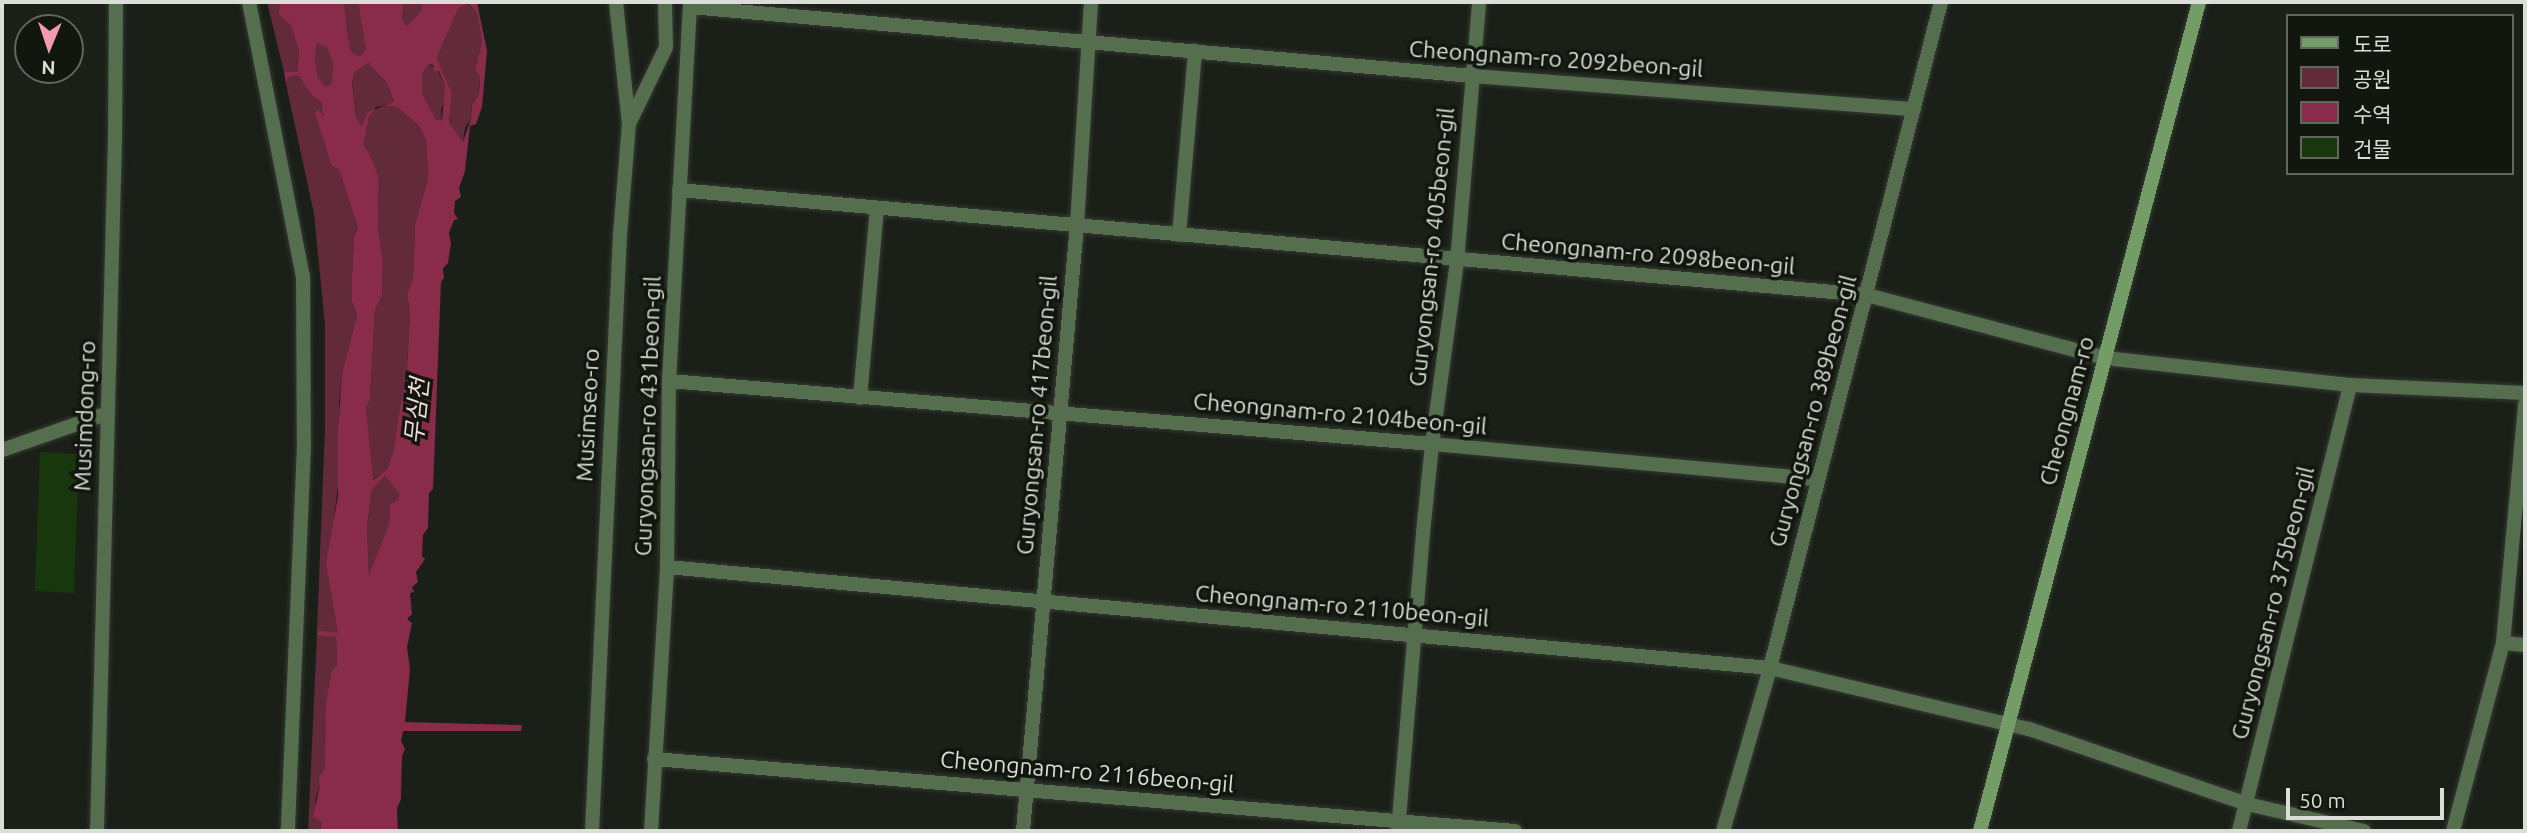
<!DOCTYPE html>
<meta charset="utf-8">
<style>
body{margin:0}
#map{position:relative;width:2527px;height:833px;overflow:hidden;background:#1a1f18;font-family:Ubuntu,"Noto Sans KR",sans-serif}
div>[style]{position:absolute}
.green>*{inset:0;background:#622a3a}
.water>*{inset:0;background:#892b4a}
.building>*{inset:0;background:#19370c}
.roads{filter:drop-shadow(0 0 2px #353a33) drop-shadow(0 0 2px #353a33)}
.minor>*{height:14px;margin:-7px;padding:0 7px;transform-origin:7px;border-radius:7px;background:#556e4d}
.tertiary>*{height:14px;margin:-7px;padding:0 7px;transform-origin:7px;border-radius:7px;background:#556e4d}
.secondary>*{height:14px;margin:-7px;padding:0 7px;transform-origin:7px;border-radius:7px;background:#749c67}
span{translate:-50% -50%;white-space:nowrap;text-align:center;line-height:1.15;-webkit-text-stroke:7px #11160f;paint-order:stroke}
.street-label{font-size:23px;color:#daddd8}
.water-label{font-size:24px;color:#f5d9df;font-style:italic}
.frame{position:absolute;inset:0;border:4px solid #daddd8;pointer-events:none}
.legend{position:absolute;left:2286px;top:14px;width:228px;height:161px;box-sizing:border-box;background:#11160f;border:2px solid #61665f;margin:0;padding:9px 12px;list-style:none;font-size:21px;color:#daddd8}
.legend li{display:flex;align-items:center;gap:14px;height:35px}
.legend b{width:35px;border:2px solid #61665f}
.north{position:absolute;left:14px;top:14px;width:70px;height:70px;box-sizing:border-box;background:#11160f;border:2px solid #61665f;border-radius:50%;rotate:182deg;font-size:19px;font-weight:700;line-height:28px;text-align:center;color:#daddd8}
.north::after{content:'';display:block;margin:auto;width:24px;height:32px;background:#f29aaf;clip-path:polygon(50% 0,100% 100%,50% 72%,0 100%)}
.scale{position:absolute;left:2286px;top:788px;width:158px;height:32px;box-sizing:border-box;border:4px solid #daddd8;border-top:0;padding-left:9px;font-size:21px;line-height:24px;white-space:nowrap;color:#daddd8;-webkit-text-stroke:5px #11160f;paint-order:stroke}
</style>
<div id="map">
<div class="green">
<i style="clip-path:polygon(267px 2px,281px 2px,278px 14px,291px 26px,299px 51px,297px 72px,284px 72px)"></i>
<i style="clip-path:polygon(344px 2px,358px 2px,364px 25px,366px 50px,359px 58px,351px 51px,348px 37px)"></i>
<i style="clip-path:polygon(404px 2px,422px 2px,422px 10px,407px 26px,402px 19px)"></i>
<i style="clip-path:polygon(466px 2px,477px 13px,482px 42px,475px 69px,480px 78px,479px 93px,472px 105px,471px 119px,465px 128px,463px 142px,449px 122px,452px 93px,437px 58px,458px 9px)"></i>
<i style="clip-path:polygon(317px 43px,327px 46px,333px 64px,331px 85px,325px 86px,318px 77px,315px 59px)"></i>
<i style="clip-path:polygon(368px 63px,386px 82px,394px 103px,376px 107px,362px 126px,356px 117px,352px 83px,355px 72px)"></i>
<i style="clip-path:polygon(429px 64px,438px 71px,445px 86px,445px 102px,441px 109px,442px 121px,436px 121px,422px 93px,422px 74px)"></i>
<i style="clip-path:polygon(299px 76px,311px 95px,321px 102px,325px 119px,319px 122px,325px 145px,331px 166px,339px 170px,358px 228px,354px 236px,352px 273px,352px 302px,357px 315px,342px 373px,339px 404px,340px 470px,334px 518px,338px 634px,317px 630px,325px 427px,325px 325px,314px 214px,286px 84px,288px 77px)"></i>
<i style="clip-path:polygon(386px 106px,397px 107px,419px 126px,426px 140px,428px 178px,415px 224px,413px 278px,407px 294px,410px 313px,406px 387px,403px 387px,393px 452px,387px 469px,372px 480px,366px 408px,370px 400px,375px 311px,382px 295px,383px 261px,378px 226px,379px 182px,364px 146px,369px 117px,375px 110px)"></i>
<i style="clip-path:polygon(385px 476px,399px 494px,399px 500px,390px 504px,389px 523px,369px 576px,367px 527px,372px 490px)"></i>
<i style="clip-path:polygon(326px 634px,336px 637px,337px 667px,332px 670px,325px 768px,315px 801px,322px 822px,320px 831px,308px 831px,317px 635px)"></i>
</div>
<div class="water">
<i style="clip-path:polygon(evenodd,281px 2px,344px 2px,348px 37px,351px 51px,359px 57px,366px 49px,358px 2px,404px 2px,402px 19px,407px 26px,422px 10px,422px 2px,477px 2px,487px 51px,482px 107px,476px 124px,470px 126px,465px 171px,459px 188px,461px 197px,455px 201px,454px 213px,458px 219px,454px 220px,449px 233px,451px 243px,448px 263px,443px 268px,444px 278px,441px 282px,433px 489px,429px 493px,428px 528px,423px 535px,422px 556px,425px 559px,416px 572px,418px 582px,412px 587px,414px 592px,410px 593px,412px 614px,407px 619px,412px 623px,407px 647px,410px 669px,405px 722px,522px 725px,521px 731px,403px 731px,401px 741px,405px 749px,402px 756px,401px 799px,397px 808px,398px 831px,320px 831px,322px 822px,313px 817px,320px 785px,319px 777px,325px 768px,326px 703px,332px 670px,337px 666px,336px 637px,317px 635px,317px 630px,338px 633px,326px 563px,338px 496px,338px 433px,342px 373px,357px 315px,352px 302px,352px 273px,354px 236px,358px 228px,339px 170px,331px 166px,325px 145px,315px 113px,317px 109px,324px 117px,321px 102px,311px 95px,299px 76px,288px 77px,286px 84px,284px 72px,297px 72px,299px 51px,291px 26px,278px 14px,281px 2px,467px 2px,477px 13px,482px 42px,475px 69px,480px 78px,479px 93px,472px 105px,471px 119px,463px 142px,449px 122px,452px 93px,437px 58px,458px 9px,467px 2px,281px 2px,317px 43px,327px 47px,333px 64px,331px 85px,325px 86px,318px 77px,315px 59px,317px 43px,281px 2px,368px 63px,386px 82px,394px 102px,368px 112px,362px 126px,356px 117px,352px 83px,355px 72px,368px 63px,281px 2px,429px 64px,433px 65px,434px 71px,439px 71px,445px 86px,442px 121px,436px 120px,422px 93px,422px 74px,429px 64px,281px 2px,386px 106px,397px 107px,419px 126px,426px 140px,428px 178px,415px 224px,413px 278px,407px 294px,410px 313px,406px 386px,403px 387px,393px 452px,387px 469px,373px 480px,366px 408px,370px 400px,375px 311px,382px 295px,383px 261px,378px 226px,379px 182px,374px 164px,364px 145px,369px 117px,375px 110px,386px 106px,281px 2px,385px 476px,399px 494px,399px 500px,390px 504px,389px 523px,369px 575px,367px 527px,372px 490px,385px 476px)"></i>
</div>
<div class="building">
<i style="clip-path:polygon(40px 452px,79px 454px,74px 593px,35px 591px)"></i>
</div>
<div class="roads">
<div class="minor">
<i style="left:249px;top:2px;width:279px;rotate:78.9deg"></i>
<i style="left:303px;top:276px;width:169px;rotate:89.7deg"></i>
<i style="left:304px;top:445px;width:386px;rotate:92.4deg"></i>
<i style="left:690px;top:7px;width:786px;rotate:5.04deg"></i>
<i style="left:1473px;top:76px;width:442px;rotate:4.3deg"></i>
<i style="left:629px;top:124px;width:85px;rotate:-64.3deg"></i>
<i style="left:666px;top:47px;width:45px;rotate:-91.3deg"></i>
<i style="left:679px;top:190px;width:1193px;rotate:5.05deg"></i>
<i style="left:1867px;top:295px;width:246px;rotate:14.8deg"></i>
<i style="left:2105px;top:358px;width:246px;rotate:6.3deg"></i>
<i style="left:2350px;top:385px;width:175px;rotate:2.6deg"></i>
<i style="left:1179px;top:235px;width:185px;rotate:-85deg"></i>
<i style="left:669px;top:381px;width:766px;rotate:4.72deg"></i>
<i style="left:1432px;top:444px;width:387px;rotate:5.2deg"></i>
<i style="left:860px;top:398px;width:191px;rotate:-84.9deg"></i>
<i style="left:2px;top:450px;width:112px;rotate:-19.2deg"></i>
<i style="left:667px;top:567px;width:1108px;rotate:5.23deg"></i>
<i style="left:1770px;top:668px;width:266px;rotate:13.3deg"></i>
<i style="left:2029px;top:729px;width:231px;rotate:19deg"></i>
<i style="left:2247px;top:804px;width:120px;rotate:13deg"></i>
<i style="left:2503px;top:643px;width:22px;rotate:5deg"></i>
<i style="left:654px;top:759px;width:864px;rotate:4.78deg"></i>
<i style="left:651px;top:831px;width:264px;rotate:-86.5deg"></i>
<i style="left:667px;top:567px;width:186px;rotate:-89.4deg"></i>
<i style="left:669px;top:381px;width:380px;rotate:-86.8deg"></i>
<i style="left:1023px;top:831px;width:608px;rotate:-84.91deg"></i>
<i style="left:1077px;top:225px;width:223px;rotate:-86.4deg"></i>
<i style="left:1398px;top:831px;width:299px;rotate:-85.2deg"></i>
<i style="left:1423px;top:533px;width:89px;rotate:-84.2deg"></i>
<i style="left:1432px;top:444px;width:185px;rotate:-82.2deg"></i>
<i style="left:1457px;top:261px;width:260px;rotate:-85.1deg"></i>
<i style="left:1723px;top:831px;width:170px;rotate:-73.9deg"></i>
<i style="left:1770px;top:668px;width:688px;rotate:-75.6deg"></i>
<i style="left:2239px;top:831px;width:460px;rotate:-76deg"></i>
<i style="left:2453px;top:831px;width:195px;rotate:-75.1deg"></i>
<i style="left:2503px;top:643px;width:240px;rotate:-84.7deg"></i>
</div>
<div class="tertiary">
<i style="left:97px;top:831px;width:691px;rotate:-88.51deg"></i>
<i style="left:115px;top:140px;width:138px;rotate:-89.6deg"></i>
<i style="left:592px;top:831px;width:597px;rotate:-87.31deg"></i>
<i style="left:620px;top:235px;width:111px;rotate:-85.4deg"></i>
<i style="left:629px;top:124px;width:123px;rotate:-96.1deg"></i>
</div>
<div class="secondary">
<i style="left:1980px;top:831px;width:857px;rotate:-75.2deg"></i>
</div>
</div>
<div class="street-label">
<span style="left:1556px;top:59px;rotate:4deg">Cheongnam-ro 2092beon-gil</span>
<span style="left:1432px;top:247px;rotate:-84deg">Guryongsan-ro 405beon-gil</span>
<span style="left:1648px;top:254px;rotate:5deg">Cheongnam-ro 2098beon-gil</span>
<span style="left:1813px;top:411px;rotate:-75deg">Guryongsan-ro 389beon-gil</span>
<span style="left:2067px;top:411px;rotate:-75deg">Cheongnam-ro</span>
<span style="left:1340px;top:414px;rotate:5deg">Cheongnam-ro 2104beon-gil</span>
<span style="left:588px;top:415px;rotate:-87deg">Musimseo-ro</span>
<span style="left:1037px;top:415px;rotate:-85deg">Guryongsan-ro 417beon-gil</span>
<span style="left:85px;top:416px;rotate:-88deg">Musimdong-ro</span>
<span style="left:648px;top:416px;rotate:-88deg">Guryongsan-ro 431beon-gil</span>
<span style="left:2273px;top:603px;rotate:-76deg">Guryongsan-ro 375beon-gil</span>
<span style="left:1342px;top:606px;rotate:5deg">Cheongnam-ro 2110beon-gil</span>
<span style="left:1087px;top:772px;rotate:5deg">Cheongnam-ro 2116beon-gil</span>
</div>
<div class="water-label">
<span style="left:417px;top:411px;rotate:-84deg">무심천</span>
</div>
<div class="frame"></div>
<ul class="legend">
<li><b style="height:9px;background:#749c67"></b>도로</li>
<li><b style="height:19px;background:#622a3a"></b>공원</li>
<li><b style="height:19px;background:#892b4a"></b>수역</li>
<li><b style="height:19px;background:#19370c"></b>건물</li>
</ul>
<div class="north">N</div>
<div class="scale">50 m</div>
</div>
